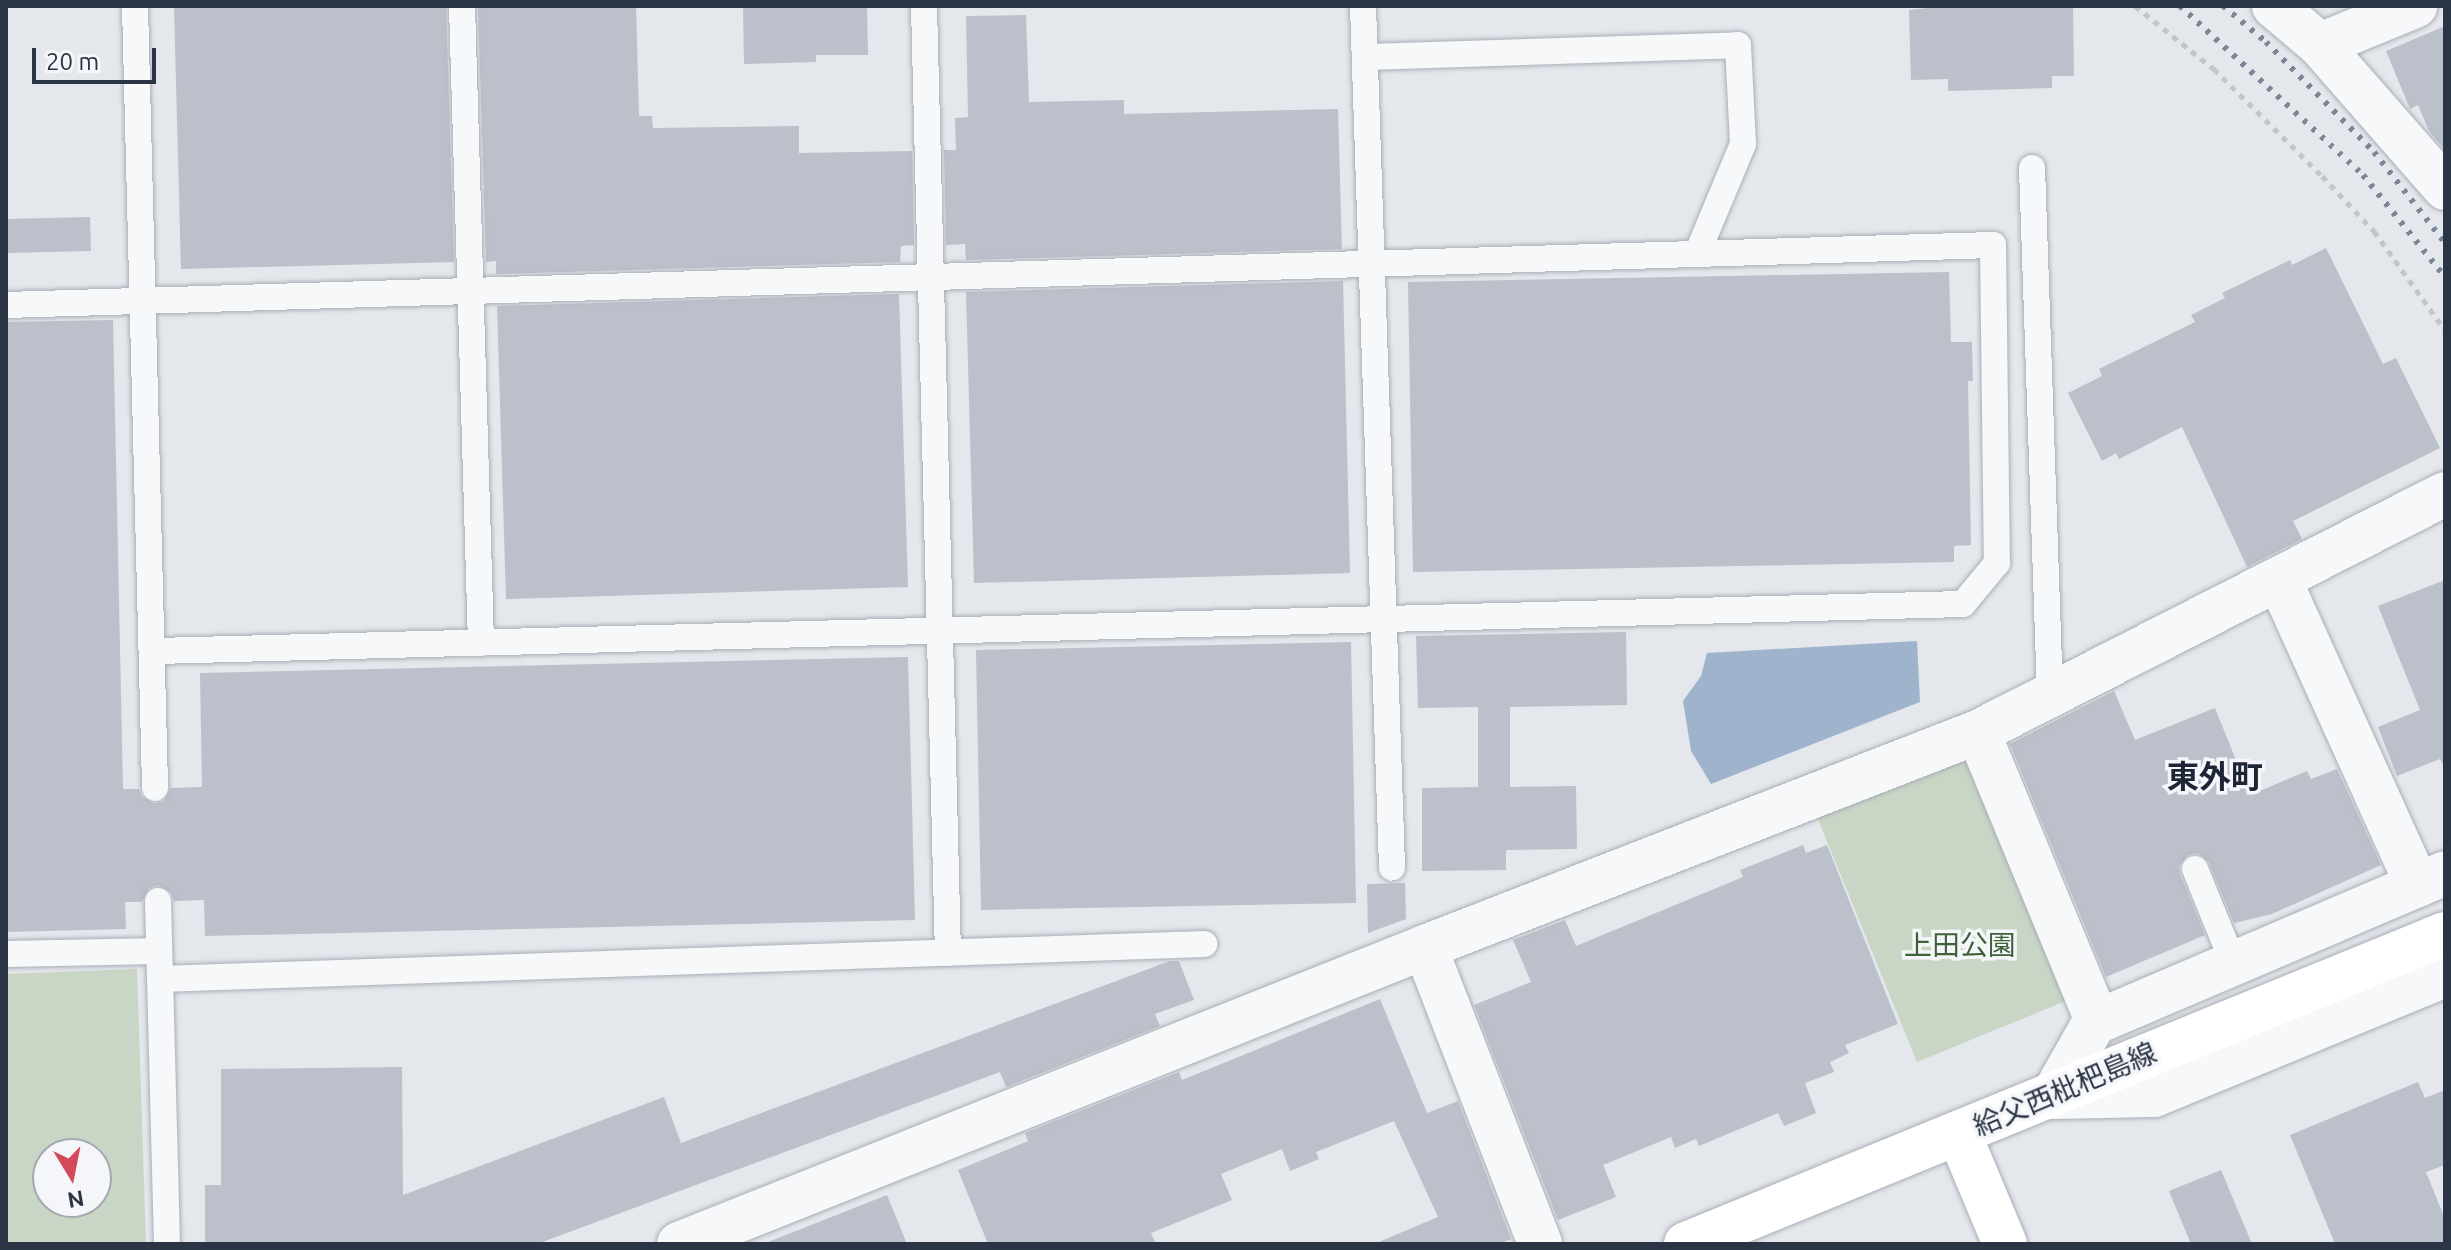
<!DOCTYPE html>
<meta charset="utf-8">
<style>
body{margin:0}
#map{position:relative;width:2451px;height:1250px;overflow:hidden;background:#e4e7ec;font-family:Ubuntu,"Noto Sans JP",sans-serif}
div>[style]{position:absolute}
.green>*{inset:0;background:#c9d6c5}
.water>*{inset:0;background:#9fb4cc}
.building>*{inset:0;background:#bbc0ca}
.path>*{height:5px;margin-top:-2.5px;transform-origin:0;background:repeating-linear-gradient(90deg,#c2c5cb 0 6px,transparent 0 12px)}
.roads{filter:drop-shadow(0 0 2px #a9aeb7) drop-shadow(0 0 2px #a9aeb7)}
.lane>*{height:26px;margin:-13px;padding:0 13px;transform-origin:13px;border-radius:13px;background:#f7f8fa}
.street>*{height:44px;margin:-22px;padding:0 22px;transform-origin:22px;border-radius:22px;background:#f7f8fa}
.secondary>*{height:44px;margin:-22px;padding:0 22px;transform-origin:22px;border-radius:22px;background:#fff}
.rail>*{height:6px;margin-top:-3px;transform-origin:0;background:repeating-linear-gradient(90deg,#7d8696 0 4px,transparent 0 12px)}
span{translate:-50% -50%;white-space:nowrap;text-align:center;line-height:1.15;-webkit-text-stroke:7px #f4f6f9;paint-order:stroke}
.park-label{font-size:28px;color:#3f6138}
.street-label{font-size:28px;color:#2b3445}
.quarter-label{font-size:32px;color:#1d2536;font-weight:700}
.frame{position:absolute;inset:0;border:8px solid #2b3445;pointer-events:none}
.north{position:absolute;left:32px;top:1138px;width:80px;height:80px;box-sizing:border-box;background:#f4f6f9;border:2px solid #a4a8b1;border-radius:50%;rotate:170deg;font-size:22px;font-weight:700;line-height:32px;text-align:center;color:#2b3445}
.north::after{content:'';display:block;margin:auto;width:28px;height:36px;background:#d1495b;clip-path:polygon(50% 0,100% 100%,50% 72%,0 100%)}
.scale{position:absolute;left:32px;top:48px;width:124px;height:36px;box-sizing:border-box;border:4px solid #2b3445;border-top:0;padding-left:10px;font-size:24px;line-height:28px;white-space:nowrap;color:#2b3445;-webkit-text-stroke:6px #f4f6f9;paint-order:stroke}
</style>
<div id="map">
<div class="green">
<i style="clip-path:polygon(1958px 760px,1976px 764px,2073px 998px,1917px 1062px,1817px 817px)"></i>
<i style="clip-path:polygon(evenodd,137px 969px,146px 1244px,6px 1244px,6px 974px,137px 969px,48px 1154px,96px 1154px,96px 1202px,48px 1202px,48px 1154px)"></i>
</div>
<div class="water">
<i style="clip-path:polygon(1917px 641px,1920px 702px,1711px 784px,1691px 751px,1683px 701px,1701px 676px,1707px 653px)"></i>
</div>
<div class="building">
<i style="clip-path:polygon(174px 6px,446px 6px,454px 262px,181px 269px)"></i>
<i style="clip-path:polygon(478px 6px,636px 6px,639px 116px,652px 116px,653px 128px,799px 126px,799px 153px,912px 151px,914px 245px,901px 246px,900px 262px,496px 274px,496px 261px,486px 262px)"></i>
<i style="clip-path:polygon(743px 6px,867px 6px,868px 55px,816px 55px,816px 62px,744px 64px)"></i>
<i style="clip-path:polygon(1948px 6px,2073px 6px,2074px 76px,2052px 76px,2052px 88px,1948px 91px,1948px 79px,1911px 80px,1909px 10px)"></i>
<i style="clip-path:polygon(1026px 15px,1029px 102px,1124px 100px,1124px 114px,1338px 109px,1342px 249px,966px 260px,965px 244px,946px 245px,944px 150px,956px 150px,955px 118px,968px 117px,966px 16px)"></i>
<i style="clip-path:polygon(2445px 26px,2445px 150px,2429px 131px,2418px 105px,2410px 109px,2386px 51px)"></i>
<i style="clip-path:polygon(90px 217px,91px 251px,6px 253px,6px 219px)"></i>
<i style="clip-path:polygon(2326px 248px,2383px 364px,2396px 358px,2440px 448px,2293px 521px,2302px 539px,2247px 567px,2182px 427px,2119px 459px,2116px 453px,2102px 461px,2068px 393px,2102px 376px,2099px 369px,2195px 322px,2191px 315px,2225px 298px,2222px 293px,2290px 260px,2292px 265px)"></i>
<i style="clip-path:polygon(1949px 272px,1951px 342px,1972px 342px,1973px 381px,1968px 381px,1971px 545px,1954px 546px,1954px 562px,1413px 572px,1408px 282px)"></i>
<i style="clip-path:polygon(1343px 281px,1350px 573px,974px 583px,966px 292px)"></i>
<i style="clip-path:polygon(899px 294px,908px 587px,506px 599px,497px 306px)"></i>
<i style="clip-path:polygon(113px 320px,123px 789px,139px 789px,142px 797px,155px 804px,164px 801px,171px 788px,202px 787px,200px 673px,908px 657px,915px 920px,205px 936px,204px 900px,174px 901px,171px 892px,158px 885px,149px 888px,142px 902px,125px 902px,126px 929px,6px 932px,6px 322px)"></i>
<i style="clip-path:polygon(2445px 580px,2445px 768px,2440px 759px,2397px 776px,2378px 727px,2420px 710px,2378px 606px)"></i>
<i style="clip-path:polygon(1626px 632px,1627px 705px,1510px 707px,1510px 787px,1576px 786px,1577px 849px,1506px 850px,1506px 870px,1422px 871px,1422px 788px,1478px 787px,1478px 707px,1418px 708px,1416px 636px)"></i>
<i style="clip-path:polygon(1351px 642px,1356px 903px,981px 910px,976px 650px)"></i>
<i style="clip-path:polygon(2114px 691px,2135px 740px,2215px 708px,2250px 795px,2307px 771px,2311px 779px,2337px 769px,2381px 865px,2272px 914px,2234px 923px,2209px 862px,2198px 853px,2188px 855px,2179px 866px,2180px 874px,2205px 935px,2106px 977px,2010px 744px)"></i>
<i style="clip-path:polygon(1803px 845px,1806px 853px,1827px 845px,1898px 1024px,1845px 1045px,1849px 1053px,1830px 1062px,1834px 1072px,1805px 1083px,1816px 1113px,1784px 1126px,1778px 1113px,1699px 1146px,1696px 1139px,1675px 1148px,1671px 1137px,1603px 1165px,1616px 1197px,1558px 1220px,1474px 1005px,1531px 982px,1513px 940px,1565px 920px,1576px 946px,1743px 877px,1740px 870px)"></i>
<i style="clip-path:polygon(1405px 883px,1406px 919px,1368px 933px,1367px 884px)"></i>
<i style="clip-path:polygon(1170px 961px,1179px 961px,1194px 1000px,1155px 1014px,1160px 1026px,1006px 1087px,1000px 1072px,537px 1244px,205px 1244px,205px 1185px,221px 1185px,221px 1069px,402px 1067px,403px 1195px,664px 1097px,681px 1143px)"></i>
<i style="clip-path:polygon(1380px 999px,1427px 1113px,1458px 1101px,1511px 1239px,1499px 1244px,1374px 1244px,1438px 1217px,1394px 1121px,1316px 1152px,1319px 1159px,1290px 1171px,1282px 1149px,1221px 1174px,1232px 1200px,1151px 1233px,1156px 1244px,988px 1244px,958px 1170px,1028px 1141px,1025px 1133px,1179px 1072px,1182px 1080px)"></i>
<i style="clip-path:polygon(2418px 1082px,2425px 1098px,2445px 1090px,2445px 1165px,2426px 1172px,2445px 1219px,2445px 1244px,2335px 1244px,2290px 1135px)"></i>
<i style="clip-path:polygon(2221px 1170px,2252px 1244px,2191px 1244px,2171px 1196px,2169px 1191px)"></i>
<i style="clip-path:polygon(887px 1195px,907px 1244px,769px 1244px,768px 1242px)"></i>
</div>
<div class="path">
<i style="left:2135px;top:6px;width:101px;rotate:38.6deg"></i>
<i style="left:2214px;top:69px;width:152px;rotate:44.7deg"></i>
<i style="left:2322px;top:176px;width:76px;rotate:46.6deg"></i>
<i style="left:2374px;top:231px;width:122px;rotate:54.4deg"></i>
</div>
<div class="roads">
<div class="lane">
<i style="left:135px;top:6px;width:782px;rotate:88.53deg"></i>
<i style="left:462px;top:6px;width:637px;rotate:88.29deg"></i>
<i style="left:924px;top:6px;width:947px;rotate:88.55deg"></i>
<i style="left:1363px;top:6px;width:862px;rotate:88.07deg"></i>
<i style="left:1365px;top:57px;width:373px;rotate:-1.8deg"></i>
<i style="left:1738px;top:45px;width:99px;rotate:87.1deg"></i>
<i style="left:1743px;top:144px;width:119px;rotate:112.7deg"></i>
<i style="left:2032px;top:168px;width:527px;rotate:88.04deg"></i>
<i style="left:6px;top:305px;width:1988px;rotate:-1.73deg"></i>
<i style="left:1993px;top:245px;width:318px;rotate:89.3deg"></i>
<i style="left:1997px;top:563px;width:53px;rotate:129.7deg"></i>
<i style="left:1963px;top:604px;width:1812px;rotate:178.51deg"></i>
<i style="left:2195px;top:869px;width:104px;rotate:67.9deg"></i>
<i style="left:158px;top:901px;width:343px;rotate:88.5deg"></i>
<i style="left:6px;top:954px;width:153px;rotate:-1.1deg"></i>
<i style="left:160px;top:979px;width:1045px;rotate:-1.92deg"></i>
</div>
<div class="street">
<i style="left:2274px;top:6px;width:60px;rotate:40.3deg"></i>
<i style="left:2320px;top:45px;width:190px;rotate:48.8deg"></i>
<i style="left:2320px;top:45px;width:103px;rotate:-22.3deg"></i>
<i style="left:2279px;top:579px;width:336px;rotate:65.7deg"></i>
<i style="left:1978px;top:732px;width:313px;rotate:67.6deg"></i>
<i style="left:1425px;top:947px;width:318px;rotate:68.8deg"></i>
<i style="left:2052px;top:1097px;width:85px;rotate:-60.4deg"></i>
<i style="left:2094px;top:1023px;width:382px;rotate:-23.1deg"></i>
<i style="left:2052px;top:1097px;width:102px;rotate:-1.1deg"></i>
<i style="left:2154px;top:1095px;width:315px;rotate:-22.4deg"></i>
<i style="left:679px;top:1244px;width:803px;rotate:-21.71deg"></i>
<i style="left:1425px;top:947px;width:593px;rotate:-21.25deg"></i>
<i style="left:1978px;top:732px;width:524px;rotate:-27.01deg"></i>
</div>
<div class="secondary">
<i style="left:1959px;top:1134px;width:119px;rotate:67.3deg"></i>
<i style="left:1686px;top:1244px;width:820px;rotate:-22.22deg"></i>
</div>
</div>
<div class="rail">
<i style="left:2180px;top:6px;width:249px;rotate:42.7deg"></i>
<i style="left:2363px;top:175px;width:131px;rotate:51.2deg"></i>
<i style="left:2223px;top:6px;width:56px;rotate:39.9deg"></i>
<i style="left:2266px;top:42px;width:154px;rotate:45.5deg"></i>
<i style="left:2374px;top:152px;width:115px;rotate:52deg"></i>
</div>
<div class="park-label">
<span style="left:1960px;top:945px">上田公園</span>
</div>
<div class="street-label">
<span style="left:2065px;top:1089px;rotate:-23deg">給父西枇杷島線</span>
</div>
<div class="quarter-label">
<span style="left:2215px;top:776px">東外町</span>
</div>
<div class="frame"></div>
<div class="north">N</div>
<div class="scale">20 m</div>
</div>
